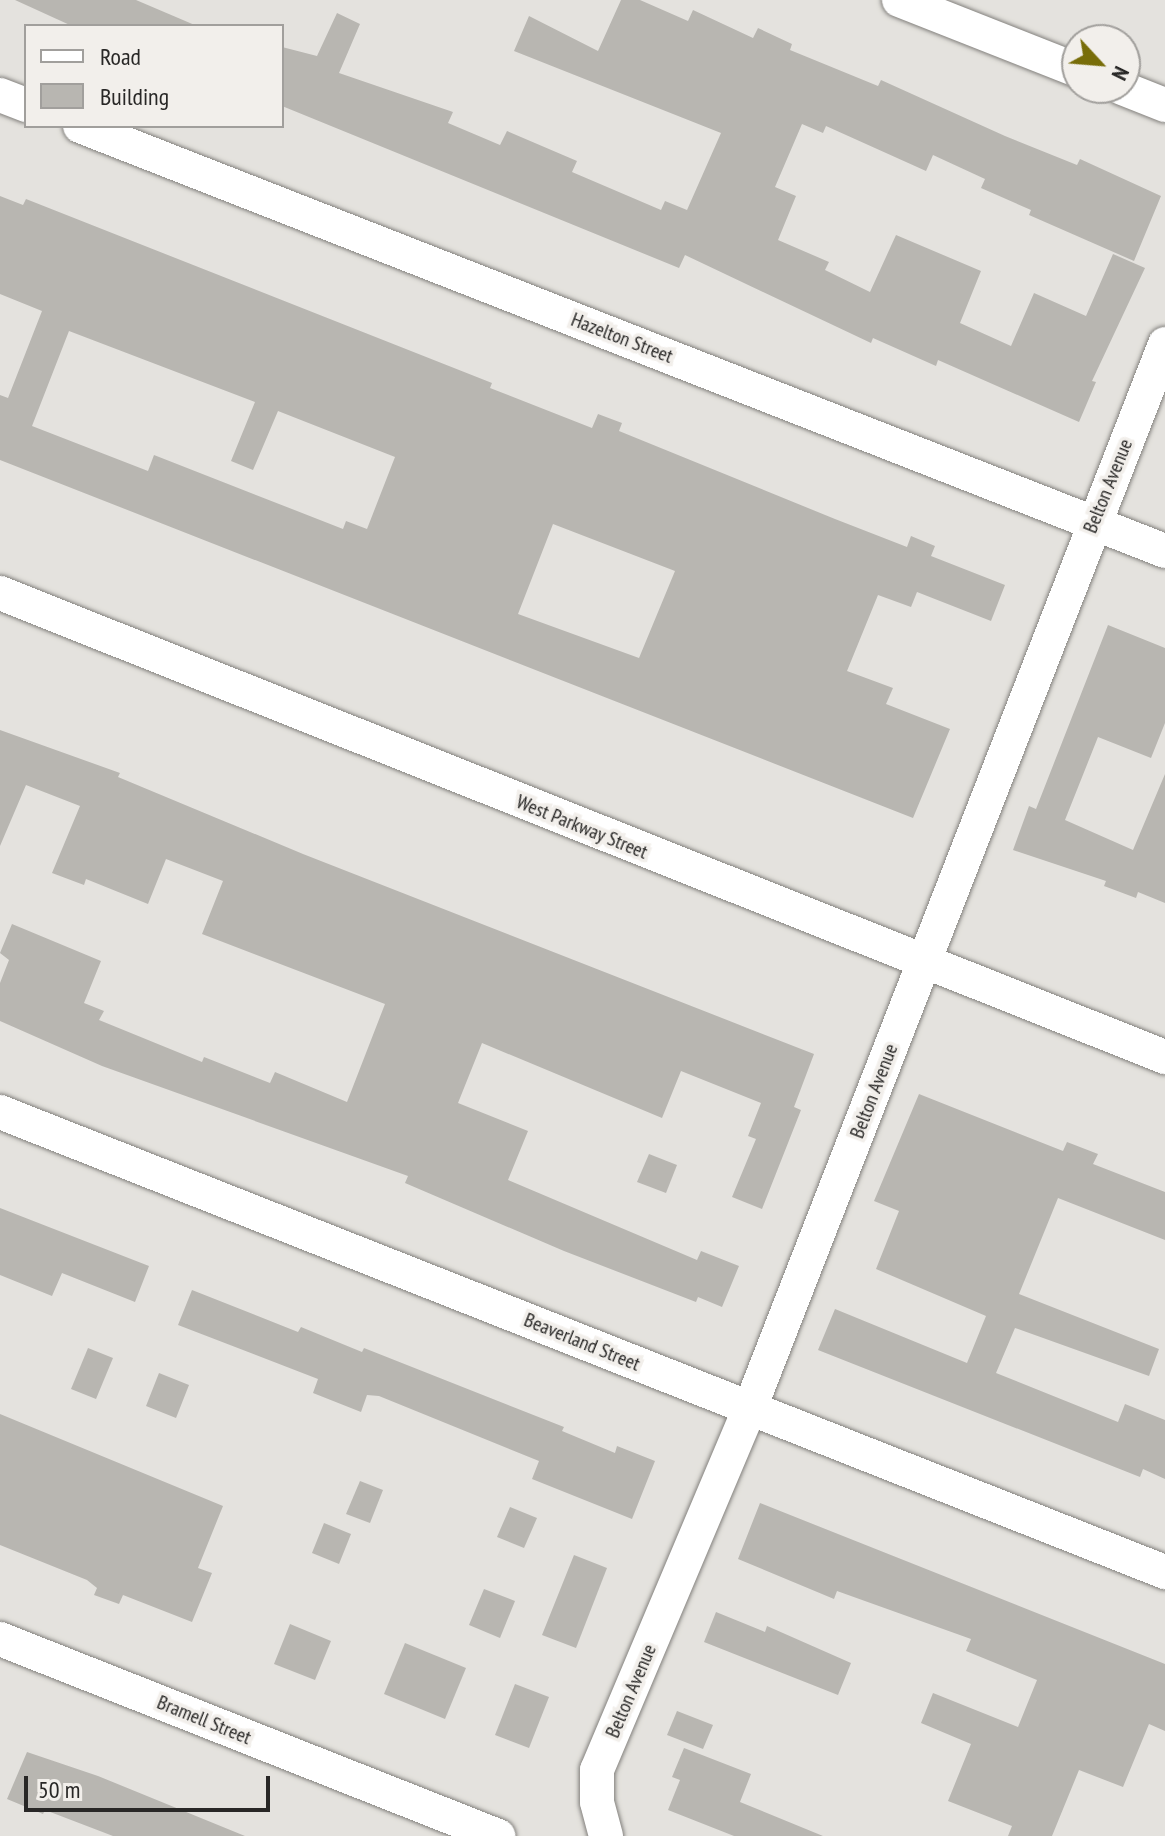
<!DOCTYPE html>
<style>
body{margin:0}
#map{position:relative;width:1165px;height:1836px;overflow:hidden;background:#e4e2de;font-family:"PT Sans Narrow",sans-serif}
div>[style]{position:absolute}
.building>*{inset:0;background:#b8b6b1}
.roads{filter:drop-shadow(0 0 2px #83817d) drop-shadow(0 0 2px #83817d)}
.minor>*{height:34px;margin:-17px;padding:0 17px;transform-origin:17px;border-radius:17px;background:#fff}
span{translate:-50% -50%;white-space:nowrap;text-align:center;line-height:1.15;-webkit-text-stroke:7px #f2efeb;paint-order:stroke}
.street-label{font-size:20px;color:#282726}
.legend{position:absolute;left:24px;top:24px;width:260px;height:104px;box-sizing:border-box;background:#f2efeb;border:2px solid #a19f9c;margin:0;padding:10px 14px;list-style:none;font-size:24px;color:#282726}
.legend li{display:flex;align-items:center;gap:16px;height:40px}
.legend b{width:40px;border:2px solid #a19f9c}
.north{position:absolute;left:1061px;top:24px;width:80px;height:80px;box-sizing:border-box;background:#f2efeb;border:2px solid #a19f9c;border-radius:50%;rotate:116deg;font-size:22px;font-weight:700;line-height:32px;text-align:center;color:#282726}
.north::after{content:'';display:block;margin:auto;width:28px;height:36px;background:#786d09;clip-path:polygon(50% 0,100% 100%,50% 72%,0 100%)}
.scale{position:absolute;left:24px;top:1776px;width:246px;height:36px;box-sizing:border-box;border:4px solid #282726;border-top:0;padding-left:10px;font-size:24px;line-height:28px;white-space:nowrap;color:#282726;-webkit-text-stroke:6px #f2efeb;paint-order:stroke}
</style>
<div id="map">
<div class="building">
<i style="clip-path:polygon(15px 0,136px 0,197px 26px,72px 26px)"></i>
<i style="clip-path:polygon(621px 0,640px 0,688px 21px,693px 10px,753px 38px,758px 28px,792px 44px,790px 50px,878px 86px,881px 80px,1005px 136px,1077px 165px,1080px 159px,1161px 196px,1134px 261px,1029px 215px,1031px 210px,981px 188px,985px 179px,933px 155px,926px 171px,826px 126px,823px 133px,802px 124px,775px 187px,796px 196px,778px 240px,829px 262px,825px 270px,870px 292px,896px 235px,981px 271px,960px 323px,1011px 346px,1034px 293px,1086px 316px,1113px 254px,1145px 268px,1092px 381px,1096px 382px,1079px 422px,938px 360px,936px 366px,873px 338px,871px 343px,685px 255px,679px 268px,282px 106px,282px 47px,317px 56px,337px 13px,360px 24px,339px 73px,453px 112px,448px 123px,500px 145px,507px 131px,577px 161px,572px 172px,661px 210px,665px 201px,687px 210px,721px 133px,514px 51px,529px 16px,598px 51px)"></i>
<i style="clip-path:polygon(evenodd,0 196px,23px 205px,26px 199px,492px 383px,490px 388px,592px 428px,598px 414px,622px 423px,619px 431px,835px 519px,907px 547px,911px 536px,935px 546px,931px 556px,1005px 585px,991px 621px,917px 592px,911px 607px,878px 595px,847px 671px,893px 688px,886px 704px,950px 729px,913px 818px,0 460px,0 395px,8px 398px,42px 311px,0 294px,0 196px,69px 331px,255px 402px,231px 461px,253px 470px,278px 411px,395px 457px,367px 529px,346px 521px,343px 529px,154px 455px,148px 471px,32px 426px,69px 331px,0 196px,553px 524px,675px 571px,639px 658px,518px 614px,553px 524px)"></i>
<i style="clip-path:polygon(1108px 625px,1165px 648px,1165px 723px,1151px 758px,1098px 737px,1065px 820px,1133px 850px,1165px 774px,1165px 903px,1138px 892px,1136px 898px,1104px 886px,1106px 881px,1013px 850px,1029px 806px,1036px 809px)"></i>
<i style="clip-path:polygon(0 730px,120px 773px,118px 777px,303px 854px,814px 1054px,794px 1107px,801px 1110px,762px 1209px,732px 1197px,756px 1139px,748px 1136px,761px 1103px,681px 1071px,662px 1118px,482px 1043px,458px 1103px,528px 1131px,508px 1180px,697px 1260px,701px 1251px,739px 1266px,722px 1307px,698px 1297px,696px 1302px,564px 1251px,405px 1183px,408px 1176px,102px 1066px,0 1021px,0 983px,9px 960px,0 953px,12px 924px,101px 961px,84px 1003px,104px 1011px,99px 1020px,202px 1062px,204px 1057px,270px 1083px,275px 1072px,347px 1102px,385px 1004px,202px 934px,223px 881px,166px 859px,148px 904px,86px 879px,84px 885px,52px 873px,80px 806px,26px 785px,0 846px)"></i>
<i style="clip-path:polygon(919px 1094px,1063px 1151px,1067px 1142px,1098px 1154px,1093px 1164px,1165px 1192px,1165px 1240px,1058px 1198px,1019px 1294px,1159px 1349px,1149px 1376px,1015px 1328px,996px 1373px,1118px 1422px,1125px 1404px,1165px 1420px,1165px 1479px,1143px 1469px,1140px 1477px,818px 1350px,835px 1309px,967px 1363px,986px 1316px,876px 1269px,899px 1211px,874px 1201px)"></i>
<i style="clip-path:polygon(649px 1154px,677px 1165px,666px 1193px,637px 1182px)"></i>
<i style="clip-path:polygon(0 1208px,149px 1266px,135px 1302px,62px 1273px,52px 1296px,0 1275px)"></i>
<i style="clip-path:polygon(192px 1290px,298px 1332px,301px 1327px,362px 1352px,364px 1348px,564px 1427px,562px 1431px,615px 1453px,617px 1446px,655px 1461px,632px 1519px,532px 1479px,539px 1461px,379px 1396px,367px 1395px,361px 1412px,313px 1393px,318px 1379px,178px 1325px)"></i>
<i style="clip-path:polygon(88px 1348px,113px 1358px,96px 1399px,71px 1389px)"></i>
<i style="clip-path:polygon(159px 1373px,189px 1385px,176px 1418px,146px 1406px)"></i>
<i style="clip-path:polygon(0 1414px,223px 1506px,198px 1568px,212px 1573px,192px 1622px,123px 1595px,119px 1604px,94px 1595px,97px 1588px,87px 1580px,0 1545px)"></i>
<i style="clip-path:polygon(360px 1481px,383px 1490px,370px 1523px,346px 1514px)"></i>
<i style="clip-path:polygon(760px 1503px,1165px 1664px,1165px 1731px,1149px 1724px,1123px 1787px,1079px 1770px,1052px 1836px,1008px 1836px,1012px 1826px,948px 1801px,971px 1744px,921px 1723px,933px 1693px,1018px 1727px,1037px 1680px,966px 1651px,971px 1639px,837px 1591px,834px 1599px,738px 1559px)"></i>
<i style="clip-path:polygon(510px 1507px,537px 1518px,524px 1548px,497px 1537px)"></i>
<i style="clip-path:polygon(324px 1523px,351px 1534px,339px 1564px,312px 1553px)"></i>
<i style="clip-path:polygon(574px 1555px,607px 1568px,576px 1648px,542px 1635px)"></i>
<i style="clip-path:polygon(484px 1589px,515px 1601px,500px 1638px,469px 1625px)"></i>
<i style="clip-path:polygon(716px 1612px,765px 1632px,767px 1626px,851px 1663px,838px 1695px,704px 1642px)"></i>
<i style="clip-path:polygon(290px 1624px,331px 1641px,315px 1680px,274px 1664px)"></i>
<i style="clip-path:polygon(405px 1643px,466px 1668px,445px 1719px,384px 1694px)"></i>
<i style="clip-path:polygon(515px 1684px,549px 1697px,529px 1748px,495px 1735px)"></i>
<i style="clip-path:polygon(677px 1711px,713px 1725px,703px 1749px,667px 1735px)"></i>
<i style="clip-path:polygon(684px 1748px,751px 1774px,740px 1802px,823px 1836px,734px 1836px,668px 1810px,680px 1780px,672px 1777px)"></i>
<i style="clip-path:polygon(27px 1752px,98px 1776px,245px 1836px,113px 1836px,45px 1810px,43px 1814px,7px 1799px)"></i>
</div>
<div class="roads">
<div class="minor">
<i style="left:899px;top:0;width:191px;rotate:21.5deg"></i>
<i style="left:1122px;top:88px;width:46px;rotate:21.6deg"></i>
<i style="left:0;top:95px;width:28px;rotate:21deg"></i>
<i style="left:80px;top:126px;width:1165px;rotate:21.39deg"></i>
<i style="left:0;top:593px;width:1254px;rotate:21.72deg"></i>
<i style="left:0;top:1112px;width:1253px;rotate:21.55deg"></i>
<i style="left:0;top:1639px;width:536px;rotate:21.58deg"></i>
<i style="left:606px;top:1836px;width:35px;rotate:-105deg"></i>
<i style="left:597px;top:1802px;width:32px;rotate:-90deg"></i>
<i style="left:597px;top:1770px;width:393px;rotate:-67.1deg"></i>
<i style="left:750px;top:1408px;width:1142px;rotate:-68.69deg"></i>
</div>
</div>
<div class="street-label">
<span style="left:622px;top:338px;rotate:21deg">Hazelton Street</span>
<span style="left:1108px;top:486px;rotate:-68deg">Belton Avenue</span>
<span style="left:582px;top:827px;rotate:22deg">West Parkway Street</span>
<span style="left:874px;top:1091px;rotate:-69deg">Belton Avenue</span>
<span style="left:582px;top:1342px;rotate:22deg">Beaverland Street</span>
<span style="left:631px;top:1691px;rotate:-67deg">Belton Avenue</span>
<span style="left:204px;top:1720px;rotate:22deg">Bramell Street</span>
</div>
<ul class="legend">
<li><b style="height:10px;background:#fff"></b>Road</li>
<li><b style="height:22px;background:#b8b6b1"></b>Building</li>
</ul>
<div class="north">N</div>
<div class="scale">50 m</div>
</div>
